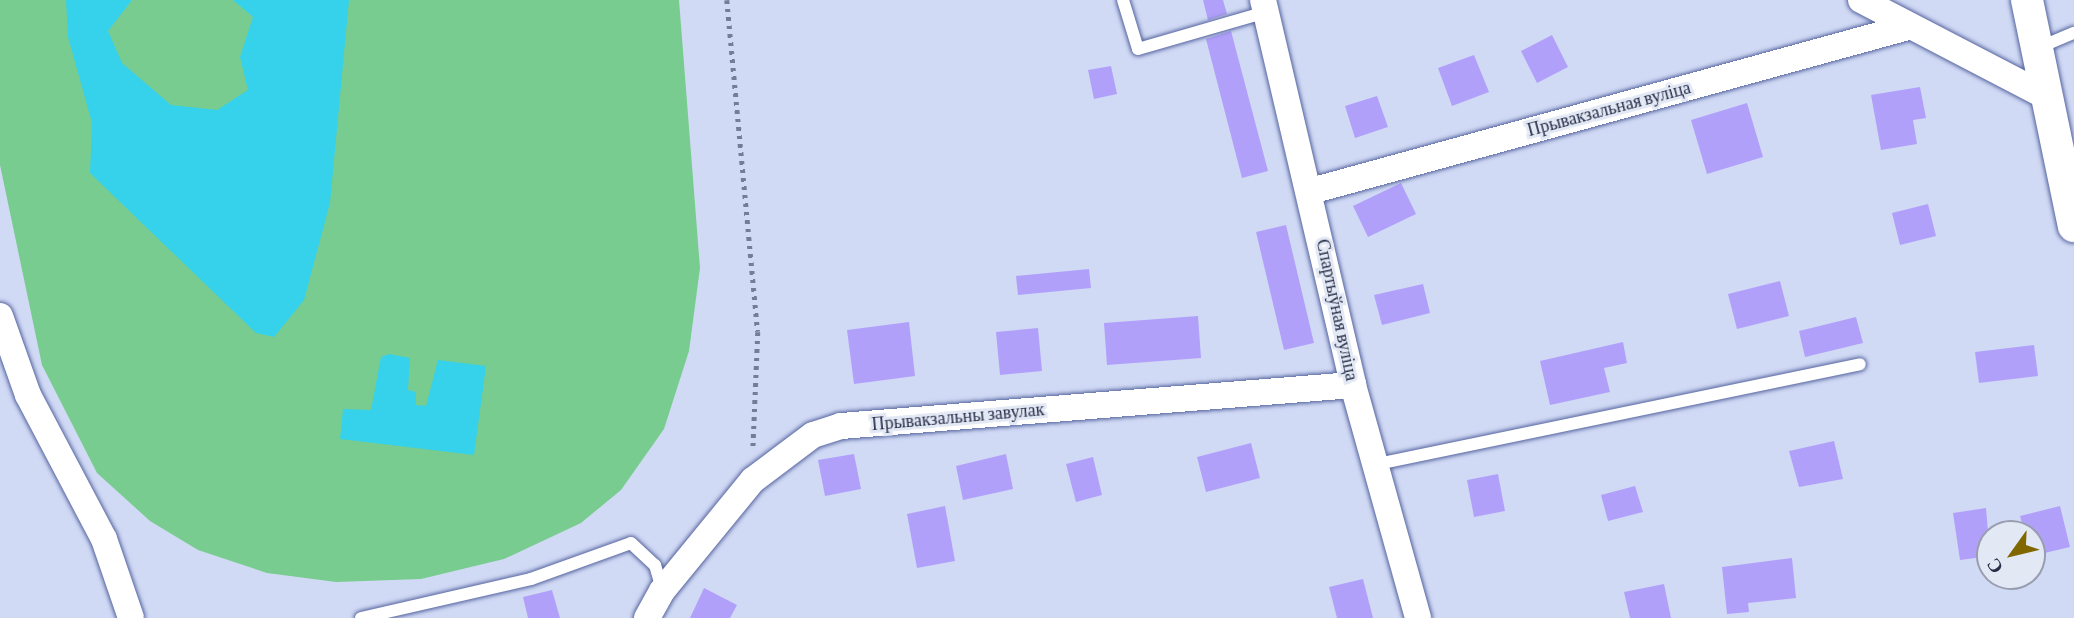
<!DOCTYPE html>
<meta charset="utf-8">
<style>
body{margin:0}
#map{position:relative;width:2074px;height:618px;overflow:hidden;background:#d1daf5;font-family:"Crimson Pro",serif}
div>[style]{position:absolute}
.green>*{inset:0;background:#79cc8f}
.water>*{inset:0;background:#36d1ea}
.building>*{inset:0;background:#b1a0fa}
.path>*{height:4.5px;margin-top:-2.25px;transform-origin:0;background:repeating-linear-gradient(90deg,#747c96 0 3.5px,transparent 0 8.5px)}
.roads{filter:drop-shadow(0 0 2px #55649f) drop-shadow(0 0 2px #55649f)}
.service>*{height:12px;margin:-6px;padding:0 6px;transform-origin:6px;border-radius:6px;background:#fff}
.minor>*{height:26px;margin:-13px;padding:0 13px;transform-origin:13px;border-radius:13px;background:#fff}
.tertiary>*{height:32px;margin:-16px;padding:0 16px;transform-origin:16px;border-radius:16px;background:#fff}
span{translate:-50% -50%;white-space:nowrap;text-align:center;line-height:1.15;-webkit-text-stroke:6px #e3e8f5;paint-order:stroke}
.street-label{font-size:18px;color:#272f48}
.north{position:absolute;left:1976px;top:520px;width:70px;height:70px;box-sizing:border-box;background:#e3e8f5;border:2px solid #989eb0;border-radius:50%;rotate:236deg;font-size:19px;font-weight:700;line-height:28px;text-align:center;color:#272f48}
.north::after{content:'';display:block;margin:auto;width:24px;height:32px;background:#816700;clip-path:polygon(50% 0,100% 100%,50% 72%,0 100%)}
</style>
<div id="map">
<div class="green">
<i style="clip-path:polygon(0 0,679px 0,700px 268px,689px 351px,664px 429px,621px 490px,581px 523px,504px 559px,421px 579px,336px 582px,267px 573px,198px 550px,150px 521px,97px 473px,42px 365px,0 165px)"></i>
</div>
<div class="water">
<i style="clip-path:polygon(66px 0,132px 0,108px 31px,122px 63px,171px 105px,217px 110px,248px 90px,240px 57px,253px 17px,233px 0,349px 0,330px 203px,304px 300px,274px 337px,256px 333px,90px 173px,92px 123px,68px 37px)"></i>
<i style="clip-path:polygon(389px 354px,410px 358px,408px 390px,416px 392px,416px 405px,426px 406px,438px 360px,486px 366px,474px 455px,340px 439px,343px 409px,371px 410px,381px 357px)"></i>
</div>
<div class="building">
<i style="clip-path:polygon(1203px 0,1223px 0,1227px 14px,1208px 20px)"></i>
<i style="clip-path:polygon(1231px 31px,1268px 171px,1242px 178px,1206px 39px)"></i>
<i style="clip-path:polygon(1552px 35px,1568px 67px,1537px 83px,1521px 51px)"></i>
<i style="clip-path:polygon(1474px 55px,1489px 92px,1452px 106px,1438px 68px)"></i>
<i style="clip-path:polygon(1111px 66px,1117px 94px,1094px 99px,1088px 70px)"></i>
<i style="clip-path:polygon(1920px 87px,1926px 118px,1913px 120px,1917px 144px,1881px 150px,1871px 95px)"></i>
<i style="clip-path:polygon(1377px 96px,1388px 127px,1355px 138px,1345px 106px)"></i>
<i style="clip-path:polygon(1747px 103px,1763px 157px,1707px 174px,1691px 120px)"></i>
<i style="clip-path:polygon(1401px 183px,1416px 214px,1368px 237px,1353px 206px)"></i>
<i style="clip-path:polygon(1928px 204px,1936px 236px,1900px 245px,1892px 213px)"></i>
<i style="clip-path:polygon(1286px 225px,1314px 343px,1284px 350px,1256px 232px)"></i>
<i style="clip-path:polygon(1089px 269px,1091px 288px,1018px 295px,1016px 276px)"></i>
<i style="clip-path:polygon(1780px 281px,1789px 316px,1737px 329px,1728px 294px)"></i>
<i style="clip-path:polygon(1423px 284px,1430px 313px,1382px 325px,1374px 295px)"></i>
<i style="clip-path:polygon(1198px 316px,1201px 358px,1107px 365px,1104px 323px)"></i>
<i style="clip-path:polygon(1856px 317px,1863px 343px,1805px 357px,1799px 331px)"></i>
<i style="clip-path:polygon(909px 322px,915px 376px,854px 384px,847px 330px)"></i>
<i style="clip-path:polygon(1038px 328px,1042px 371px,1000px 375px,996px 332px)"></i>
<i style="clip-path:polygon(1623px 342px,1627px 363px,1604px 368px,1610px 392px,1550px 405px,1540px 361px)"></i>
<i style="clip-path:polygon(2034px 345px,2038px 376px,1979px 383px,1975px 352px)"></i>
<i style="clip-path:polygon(1834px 441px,1843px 479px,1799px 487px,1789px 451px)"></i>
<i style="clip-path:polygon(1251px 443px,1260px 478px,1206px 492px,1197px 457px)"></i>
<i style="clip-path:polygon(854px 454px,861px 489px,825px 496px,818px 460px)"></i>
<i style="clip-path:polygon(1006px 454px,1013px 489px,963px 500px,956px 466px)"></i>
<i style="clip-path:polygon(1093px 457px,1102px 495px,1076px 502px,1066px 464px)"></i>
<i style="clip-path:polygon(1498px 474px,1505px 511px,1474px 517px,1467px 480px)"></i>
<i style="clip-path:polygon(1635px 486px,1643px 512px,1608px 521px,1601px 495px)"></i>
<i style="clip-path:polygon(945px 506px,955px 561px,917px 568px,907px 514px)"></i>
<i style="clip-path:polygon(2060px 506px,2070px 547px,2032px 556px,2032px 534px,2025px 534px,2020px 516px)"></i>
<i style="clip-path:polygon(1986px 508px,1990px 556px,1960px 560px,1953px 513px)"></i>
<i style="clip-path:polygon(1792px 558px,1796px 598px,1748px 603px,1749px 612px,1727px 614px,1722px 567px)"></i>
<i style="clip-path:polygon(1363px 579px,1373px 618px,1337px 618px,1329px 587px)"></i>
<i style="clip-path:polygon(1664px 584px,1671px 618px,1630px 618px,1624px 592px)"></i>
<i style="clip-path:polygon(704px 588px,737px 605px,730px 618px,690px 618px)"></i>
<i style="clip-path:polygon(552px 590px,560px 618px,528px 618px,523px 597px)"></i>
</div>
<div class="path">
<i style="left:727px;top:0;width:333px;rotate:84.7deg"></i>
<i style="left:758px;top:332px;width:117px;rotate:92.4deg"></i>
</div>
<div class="roads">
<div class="service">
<i style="left:1123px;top:0;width:51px;rotate:73deg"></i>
<i style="left:1138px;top:49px;width:133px;rotate:-16.1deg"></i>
<i style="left:2038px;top:48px;width:39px;rotate:-23deg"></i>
<i style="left:1378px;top:464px;width:492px;rotate:-11.7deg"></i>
<i style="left:361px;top:618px;width:174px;rotate:-12.9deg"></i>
<i style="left:531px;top:579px;width:106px;rotate:-19.8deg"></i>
<i style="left:631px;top:543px;width:33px;rotate:43deg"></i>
<i style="left:655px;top:565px;width:25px;rotate:74deg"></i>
</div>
<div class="minor">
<i style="left:1263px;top:0;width:395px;rotate:76.8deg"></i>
<i style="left:1353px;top:385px;width:242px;rotate:74.4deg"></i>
<i style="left:1861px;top:0;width:212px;rotate:27.5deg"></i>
<i style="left:1311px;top:191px;width:619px;rotate:-15.36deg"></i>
<i style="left:0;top:316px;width:84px;rotate:70.5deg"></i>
<i style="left:28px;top:395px;width:163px;rotate:62.2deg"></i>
<i style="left:104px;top:539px;width:83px;rotate:71.1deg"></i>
<i style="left:647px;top:618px;width:31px;rotate:-61deg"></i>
<i style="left:662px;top:591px;width:144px;rotate:-50.7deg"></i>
<i style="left:753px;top:480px;width:75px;rotate:-36.9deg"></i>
<i style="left:813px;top:435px;width:29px;rotate:-18deg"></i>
<i style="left:841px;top:426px;width:514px;rotate:-4.58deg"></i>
</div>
<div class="tertiary">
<i style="left:2027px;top:0;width:231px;rotate:78.3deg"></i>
</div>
</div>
<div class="street-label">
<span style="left:1609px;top:109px;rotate:-15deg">Прывакзальная вуліца</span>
<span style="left:1337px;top:310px;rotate:78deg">Спартыўная вуліца</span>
<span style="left:958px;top:417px;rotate:-5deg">Прывакзальны завулак</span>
</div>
<div class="north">С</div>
</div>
